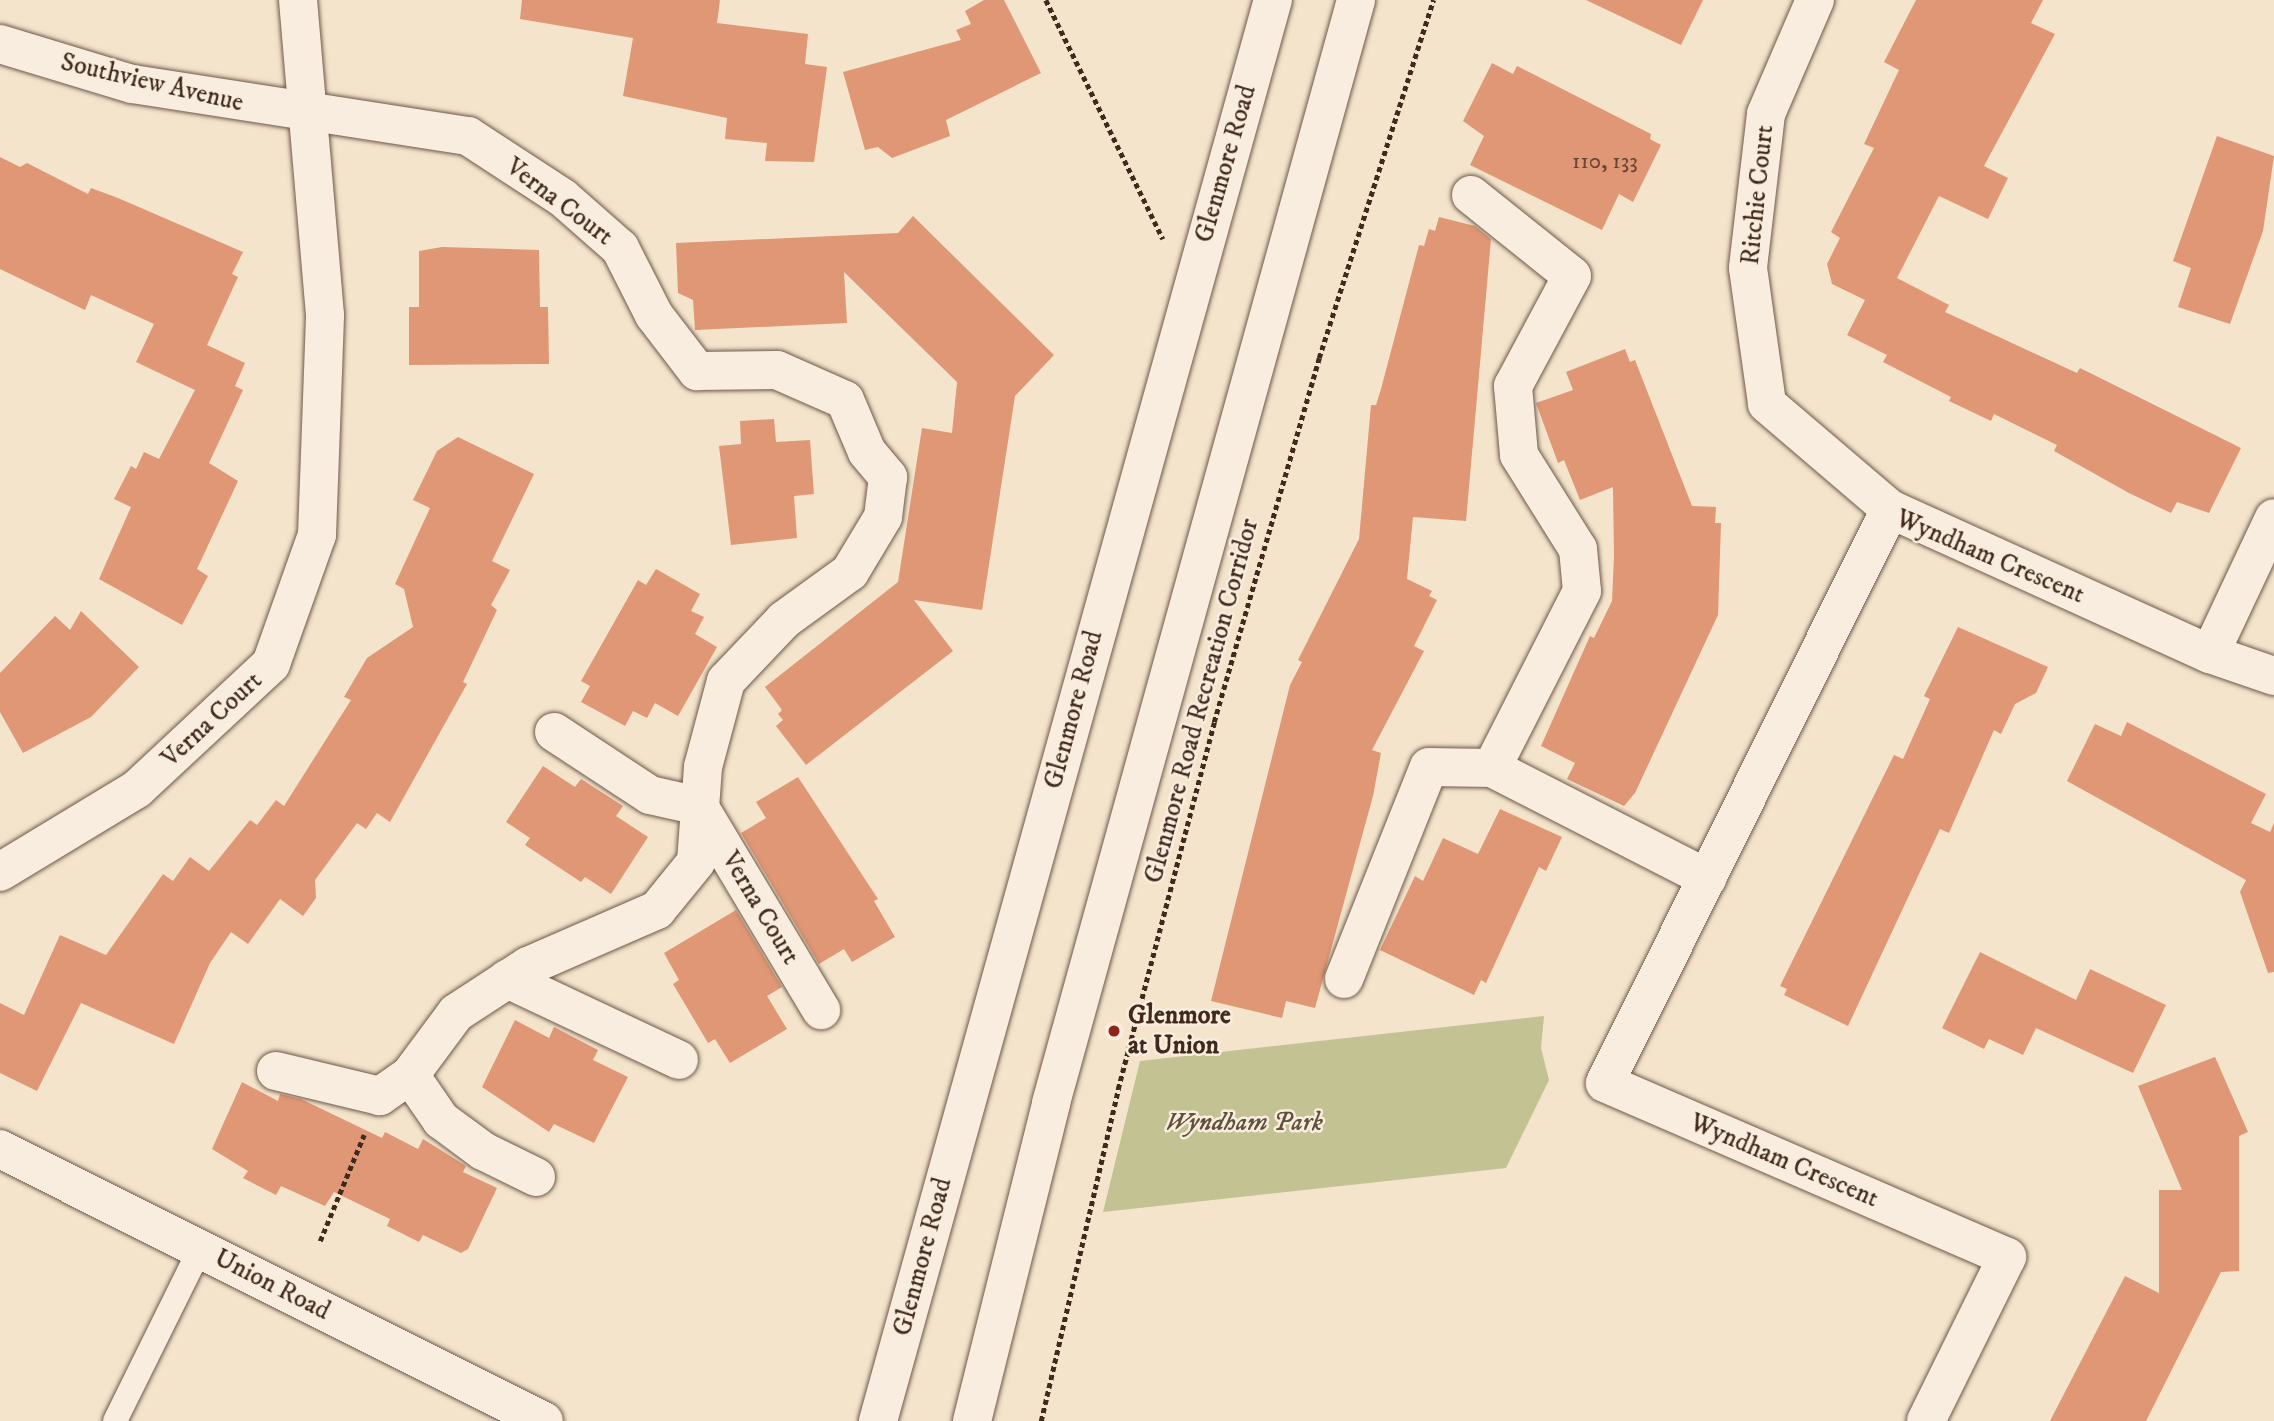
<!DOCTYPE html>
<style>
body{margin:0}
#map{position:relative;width:2274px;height:1421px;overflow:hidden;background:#f4e4cc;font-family:"IM FELL DW Pica",serif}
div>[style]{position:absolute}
.green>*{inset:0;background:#c2c293}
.building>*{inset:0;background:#df9775}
.path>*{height:4.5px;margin-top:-2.25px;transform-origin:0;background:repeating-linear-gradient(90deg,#412a1d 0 5px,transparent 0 8.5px)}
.roads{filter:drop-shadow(0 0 2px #6e5849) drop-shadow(0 0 2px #6e5849)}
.lane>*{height:24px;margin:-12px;padding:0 12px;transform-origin:12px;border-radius:12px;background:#f8edde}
.street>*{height:38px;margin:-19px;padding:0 19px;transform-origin:19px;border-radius:19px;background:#f8edde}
.secondary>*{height:38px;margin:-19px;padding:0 19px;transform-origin:19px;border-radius:19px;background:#f8edde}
.dots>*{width:19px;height:19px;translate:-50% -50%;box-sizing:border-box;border:4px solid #f8edde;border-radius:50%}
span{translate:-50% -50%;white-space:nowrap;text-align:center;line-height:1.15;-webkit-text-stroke:5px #f8edde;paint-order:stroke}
.number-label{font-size:23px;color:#684533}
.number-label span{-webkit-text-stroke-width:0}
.street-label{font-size:26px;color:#412a1d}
.poi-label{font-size:26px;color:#412a1d;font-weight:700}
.left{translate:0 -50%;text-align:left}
.park-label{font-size:26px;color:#61503a;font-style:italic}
</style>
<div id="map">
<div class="green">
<i style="clip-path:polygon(1544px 1016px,1541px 1048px,1549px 1080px,1506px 1168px,1103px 1212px,1140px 1061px)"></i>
</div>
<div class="building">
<i style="clip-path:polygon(522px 0,720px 0,717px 23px,808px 34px,805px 64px,827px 67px,814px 162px,765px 161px,767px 143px,725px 139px,727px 118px,623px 96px,633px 38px,520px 19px)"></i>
<i style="clip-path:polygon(984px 0,1004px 0,1041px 73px,946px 120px,950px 136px,892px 158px,878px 147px,865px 150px,843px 72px,961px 40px,956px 30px,971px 24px,965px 11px)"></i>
<i style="clip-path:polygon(1586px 0,1703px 0,1681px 45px)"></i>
<i style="clip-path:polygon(1916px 0,2043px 0,2031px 23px,2055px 34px,1984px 166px,2008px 178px,1988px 219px,1939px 196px,1897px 278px,1949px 305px,1945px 312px,2077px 373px,2080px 368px,2241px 448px,2209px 513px,2177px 502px,2171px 513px,2129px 493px,2054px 451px,2057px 445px,1994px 414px,1991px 421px,1949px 401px,1951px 397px,1883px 362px,1887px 355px,1847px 335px,1865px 300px,1832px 284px,1827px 264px,1840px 238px,1831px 232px,1874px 148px,1864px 144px,1899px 70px,1884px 62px)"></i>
<i style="clip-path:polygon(1492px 63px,1513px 74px,1517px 66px,1651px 134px,1650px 139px,1661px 145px,1633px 202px,1619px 194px,1602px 230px,1470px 165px,1484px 136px,1463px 121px)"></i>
<i style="clip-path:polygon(2217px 136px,2274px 156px,2263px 231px,2230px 324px,2178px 307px,2191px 268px,2173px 261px)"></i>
<i style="clip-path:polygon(0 157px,20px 167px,27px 163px,88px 194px,91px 188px,118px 198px,243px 252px,232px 274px,238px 277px,207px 345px,245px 363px,235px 386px,243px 390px,209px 463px,238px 481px,197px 569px,208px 576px,182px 625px,99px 579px,131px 507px,114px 499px,131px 466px,136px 469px,144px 452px,159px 459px,195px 390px,136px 362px,154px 324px,91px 295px,85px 310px,0 269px)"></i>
<i style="clip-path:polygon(913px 216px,1054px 355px,1015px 396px,982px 610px,914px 600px,953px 651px,806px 765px,776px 726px,783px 720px,778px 714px,782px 710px,765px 687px,898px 582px,922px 428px,952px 433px,957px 382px,844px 272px,847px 323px,695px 330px,693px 300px,678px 293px,676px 243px,898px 233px)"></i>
<i style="clip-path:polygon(1439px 217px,1475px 226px,1491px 239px,1466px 521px,1413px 517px,1407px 579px,1432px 591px,1429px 596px,1437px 600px,1414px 646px,1424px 651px,1372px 750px,1381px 753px,1373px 796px,1315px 1008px,1286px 1001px,1282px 1018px,1211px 1001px,1290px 685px,1302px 662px,1298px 660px,1359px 539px,1371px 405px,1376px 405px,1381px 389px,1419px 245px,1424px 246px,1429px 229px,1435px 231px)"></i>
<i style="clip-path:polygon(442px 247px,539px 250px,540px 307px,548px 307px,549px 364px,409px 365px,409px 307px,419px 307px,419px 251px)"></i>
<i style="clip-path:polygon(1625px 349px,1630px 362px,1635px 360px,1692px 506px,1716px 507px,1715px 523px,1721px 523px,1718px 615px,1635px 793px,1624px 806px,1567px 779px,1575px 763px,1541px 746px,1590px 636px,1594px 638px,1612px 601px,1614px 556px,1613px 487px,1580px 500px,1564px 460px,1558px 463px,1536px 403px,1573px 390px,1566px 372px)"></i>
<i style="clip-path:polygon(774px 419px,776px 442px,810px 440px,814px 494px,794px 496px,797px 538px,731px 545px,719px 446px,741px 444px,740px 421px)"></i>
<i style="clip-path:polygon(458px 437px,534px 474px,492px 561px,510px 570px,491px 605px,497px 610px,463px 682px,467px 684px,390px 822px,377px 813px,366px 829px,357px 823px,315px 880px,316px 898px,303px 916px,280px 899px,248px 944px,231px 932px,210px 963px,174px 1044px,81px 1003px,37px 1091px,0 1073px,0 1003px,24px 1015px,60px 935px,106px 955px,163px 874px,173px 881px,190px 857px,209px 871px,250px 820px,257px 825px,276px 800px,284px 806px,351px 700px,344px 697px,367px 658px,413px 627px,404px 589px,395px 584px,430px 508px,413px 500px,437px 451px)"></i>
<i style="clip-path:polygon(656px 569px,700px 594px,691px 611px,704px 617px,695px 634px,717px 647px,678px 716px,655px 703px,647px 718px,633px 711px,625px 726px,581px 702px,590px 686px,581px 681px,638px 580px,646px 585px)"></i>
<i style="clip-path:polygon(81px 611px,139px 667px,91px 717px,23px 753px,0 712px,0 673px,55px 616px,70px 630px)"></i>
<i style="clip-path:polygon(1958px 627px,2048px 667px,2036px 693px,2015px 704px,2001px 734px,1994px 730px,1949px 833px,1940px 829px,1848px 1026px,1784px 995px,1787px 989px,1780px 986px,1894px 755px,1903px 759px,1930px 699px,1924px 696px)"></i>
<i style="clip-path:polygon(2127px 722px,2266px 794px,2251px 823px,2270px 832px,2274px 823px,2274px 972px,2268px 973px,2240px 892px,2246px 880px,2067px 781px,2095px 724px,2121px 736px)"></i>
<i style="clip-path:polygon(543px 766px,575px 787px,581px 779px,623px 806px,616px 816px,648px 837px,611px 894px,585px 877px,581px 882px,525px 845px,530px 838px,506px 822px)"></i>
<i style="clip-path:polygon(798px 777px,878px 899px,874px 901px,895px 937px,852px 962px,844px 949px,819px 964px,741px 833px,766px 818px,756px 802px)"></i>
<i style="clip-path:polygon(1500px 809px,1562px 837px,1546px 871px,1539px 867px,1486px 983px,1481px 980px,1474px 995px,1380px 950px,1415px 876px,1423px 881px,1443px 838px,1478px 854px)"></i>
<i style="clip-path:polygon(736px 910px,782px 987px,767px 996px,787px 1029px,730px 1063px,715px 1039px,708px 1043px,673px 984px,679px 980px,664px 953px)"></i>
<i style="clip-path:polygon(1980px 952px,2076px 1000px,2090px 969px,2166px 1005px,2133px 1073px,2036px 1028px,2023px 1055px,1989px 1039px,1984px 1049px,1942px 1028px)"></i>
<i style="clip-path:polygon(515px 1020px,549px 1038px,554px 1027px,598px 1050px,593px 1060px,628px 1077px,594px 1143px,554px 1124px,549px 1132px,482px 1087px)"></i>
<i style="clip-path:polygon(2215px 1057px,2248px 1132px,2239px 1136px,2239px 1271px,2221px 1272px,2146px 1421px,2050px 1421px,2125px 1276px,2159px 1293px,2159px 1190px,2182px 1190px,2138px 1086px)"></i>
<i style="clip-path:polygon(242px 1082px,278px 1101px,280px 1094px,301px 1099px,382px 1138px,385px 1132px,418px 1149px,423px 1139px,466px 1166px,463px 1172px,497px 1188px,468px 1249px,461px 1253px,423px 1235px,419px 1242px,387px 1226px,390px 1219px,334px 1192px,325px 1206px,281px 1186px,276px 1195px,243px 1178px,248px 1171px,212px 1149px)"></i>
</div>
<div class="path">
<i style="left:1046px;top:0;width:266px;rotate:63.9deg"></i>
<i style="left:320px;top:1241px;width:115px;rotate:-67.5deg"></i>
<i style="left:1041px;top:1421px;width:341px;rotate:-76.9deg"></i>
<i style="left:1118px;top:1089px;width:379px;rotate:-75.3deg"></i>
<i style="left:1214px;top:722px;width:379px;rotate:-73.9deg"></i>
<i style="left:1319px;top:358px;width:376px;rotate:-72.3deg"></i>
</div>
<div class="roads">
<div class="lane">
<i style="left:115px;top:1421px;width:192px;rotate:-63.7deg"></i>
</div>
<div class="street">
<i style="left:1815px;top:0;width:124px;rotate:113.3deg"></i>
<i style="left:1766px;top:114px;width:155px;rotate:96.7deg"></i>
<i style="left:1748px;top:268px;width:137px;rotate:82deg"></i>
<i style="left:1767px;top:404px;width:162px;rotate:40.5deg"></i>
<i style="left:0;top:44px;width:138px;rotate:16.9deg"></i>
<i style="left:132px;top:84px;width:340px;rotate:8.8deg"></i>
<i style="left:468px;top:136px;width:113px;rotate:33.1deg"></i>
<i style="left:563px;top:198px;width:76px;rotate:41.3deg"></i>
<i style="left:620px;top:248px;width:75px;rotate:63.1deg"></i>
<i style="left:654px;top:315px;width:71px;rotate:52.5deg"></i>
<i style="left:697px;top:371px;width:80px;rotate:-0.7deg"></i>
<i style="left:777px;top:370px;width:74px;rotate:23.8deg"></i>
<i style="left:845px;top:400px;width:56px;rotate:67.1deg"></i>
<i style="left:867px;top:452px;width:33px;rotate:50deg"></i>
<i style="left:888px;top:477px;width:40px;rotate:97.1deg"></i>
<i style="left:883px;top:517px;width:64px;rotate:121deg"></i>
<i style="left:850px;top:572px;width:82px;rotate:144deg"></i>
<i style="left:784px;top:620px;width:84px;rotate:133.6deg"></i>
<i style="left:726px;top:681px;width:89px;rotate:105deg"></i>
<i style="left:703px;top:767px;width:95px;rotate:94.2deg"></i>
<i style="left:696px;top:862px;width:62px;rotate:129.1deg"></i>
<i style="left:657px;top:910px;width:141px;rotate:156.5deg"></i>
<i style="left:528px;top:966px;width:86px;rotate:146.9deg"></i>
<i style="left:456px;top:1013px;width:77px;rotate:126.6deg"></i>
<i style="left:410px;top:1075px;width:37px;rotate:145deg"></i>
<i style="left:380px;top:1096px;width:107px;rotate:-166.5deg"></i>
<i style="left:1471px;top:195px;width:129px;rotate:38.7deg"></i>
<i style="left:1572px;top:276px;width:125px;rotate:118.2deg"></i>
<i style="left:1513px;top:386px;width:69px;rotate:85deg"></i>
<i style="left:1519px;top:455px;width:111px;rotate:57.9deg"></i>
<i style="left:1578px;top:549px;width:42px;rotate:84.6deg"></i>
<i style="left:1582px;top:591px;width:199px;rotate:117deg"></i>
<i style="left:1492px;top:768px;width:242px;rotate:27.1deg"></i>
<i style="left:2210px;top:654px;width:150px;rotate:-64.8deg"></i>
<i style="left:554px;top:732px;width:115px;rotate:33.3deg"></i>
<i style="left:650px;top:795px;width:50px;rotate:12.7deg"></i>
<i style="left:699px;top:806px;width:238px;rotate:59.1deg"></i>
<i style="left:0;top:872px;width:160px;rotate:-31.2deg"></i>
<i style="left:137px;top:789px;width:183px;rotate:-43deg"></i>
<i style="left:271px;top:664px;width:137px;rotate:-70.4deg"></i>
<i style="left:317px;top:535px;width:220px;rotate:-87.9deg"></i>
<i style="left:325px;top:315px;width:316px;rotate:-94.9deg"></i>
<i style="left:507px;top:979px;width:190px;rotate:25.2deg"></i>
<i style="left:1344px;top:979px;width:228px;rotate:-68.2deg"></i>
<i style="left:1429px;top:767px;width:63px;rotate:0.9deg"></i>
<i style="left:410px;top:1075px;width:55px;rotate:55.4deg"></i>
<i style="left:441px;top:1120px;width:52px;rotate:36.4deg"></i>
<i style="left:483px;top:1151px;width:59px;rotate:26.1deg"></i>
<i style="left:1926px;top:1421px;width:183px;rotate:-63.7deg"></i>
<i style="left:2007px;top:1257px;width:438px;rotate:-156.6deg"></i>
<i style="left:1605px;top:1083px;width:641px;rotate:-63.59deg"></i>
<i style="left:1890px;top:509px;width:351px;rotate:24.4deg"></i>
<i style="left:2210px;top:654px;width:68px;rotate:19deg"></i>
</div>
<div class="secondary">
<i style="left:0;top:1149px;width:608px;rotate:26.57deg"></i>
<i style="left:878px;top:1421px;width:1475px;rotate:-74.47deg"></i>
<i style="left:972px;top:1421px;width:328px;rotate:-76deg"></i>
<i style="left:1051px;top:1103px;width:1144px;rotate:-74.54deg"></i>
</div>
</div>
<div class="dots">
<i style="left:1114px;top:1031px;background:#8f2418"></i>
</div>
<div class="number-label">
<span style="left:1605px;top:162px">110, 133</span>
</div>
<div class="street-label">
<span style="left:152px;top:83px;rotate:13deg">Southview Avenue</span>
<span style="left:1226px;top:164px;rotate:-74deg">Glenmore Road</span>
<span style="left:1758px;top:195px;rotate:-84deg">Ritchie Court</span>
<span style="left:559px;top:202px;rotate:37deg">Verna Court</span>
<span style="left:1990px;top:557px;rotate:23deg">Wyndham Crescent</span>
<span style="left:1202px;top:701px;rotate:-75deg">Glenmore Road Recreation Corridor</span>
<span style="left:1074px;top:710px;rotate:-75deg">Glenmore Road</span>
<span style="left:212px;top:720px;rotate:-43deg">Verna Court</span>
<span style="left:760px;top:908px;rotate:59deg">Verna Court</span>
<span style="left:1784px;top:1161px;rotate:23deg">Wyndham Crescent</span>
<span style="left:923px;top:1257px;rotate:-75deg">Glenmore Road</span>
<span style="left:272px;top:1285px;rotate:27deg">Union Road</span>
</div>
<div class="poi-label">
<span class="left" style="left:1128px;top:1031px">Glenmore<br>at Union</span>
</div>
<div class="park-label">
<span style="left:1244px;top:1123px">Wyndham Park</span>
</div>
</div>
